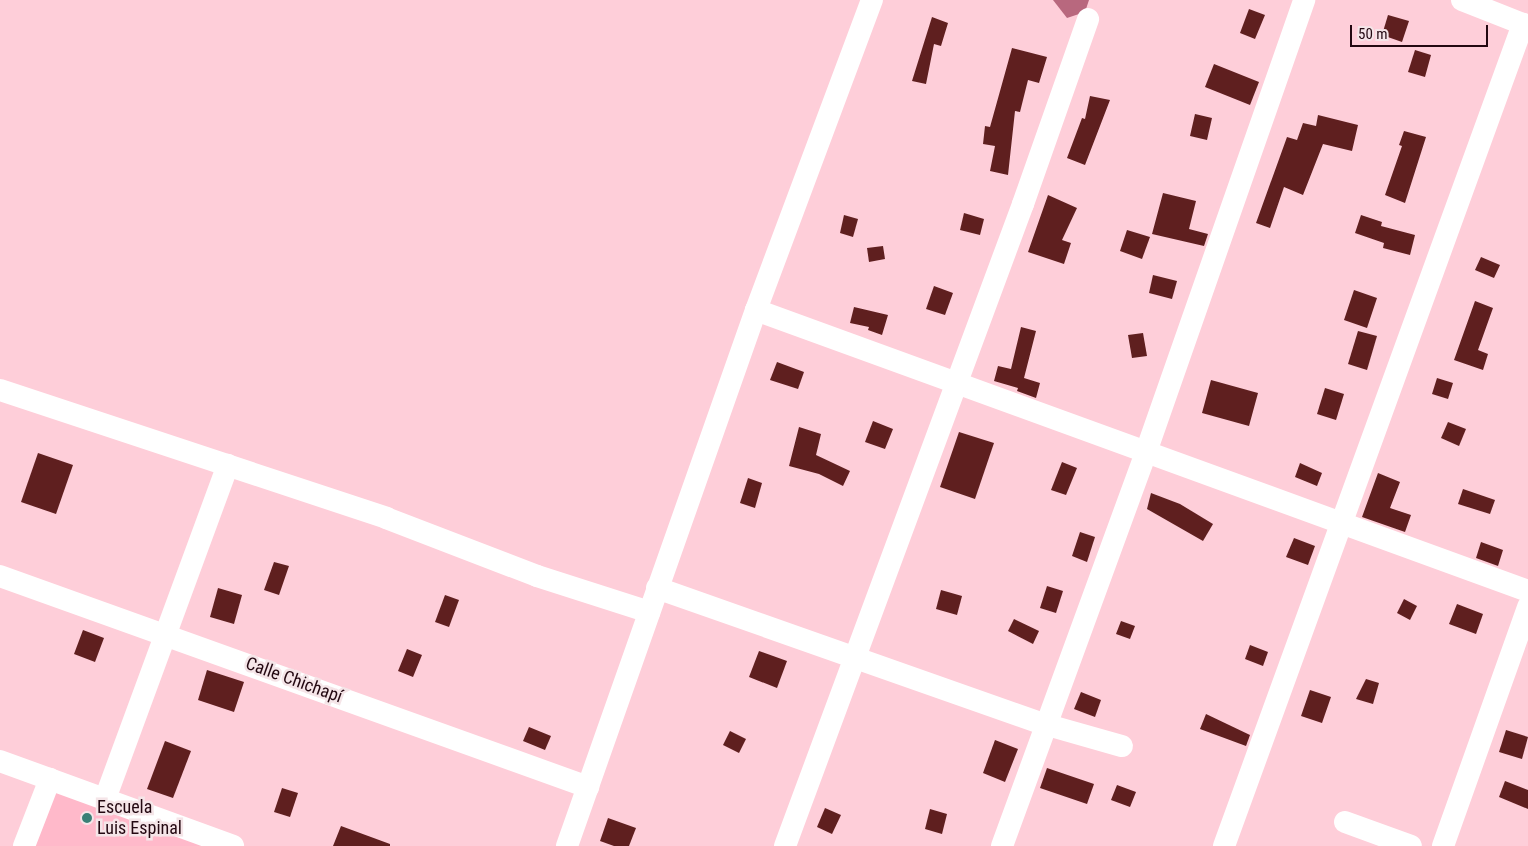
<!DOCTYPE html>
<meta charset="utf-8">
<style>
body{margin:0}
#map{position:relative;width:1528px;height:846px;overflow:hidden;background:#feced9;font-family:"Roboto Condensed",sans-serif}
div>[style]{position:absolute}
.built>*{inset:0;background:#ffb9ca}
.water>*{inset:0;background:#b8687e}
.building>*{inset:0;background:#5f1f1f}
.minor>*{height:22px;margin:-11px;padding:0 11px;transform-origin:11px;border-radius:11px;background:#fff}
.dots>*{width:14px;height:14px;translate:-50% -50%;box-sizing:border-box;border:2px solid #f5e5e8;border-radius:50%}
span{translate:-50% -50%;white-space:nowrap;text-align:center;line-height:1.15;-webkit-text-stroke:5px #f5e5e8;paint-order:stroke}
.street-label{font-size:18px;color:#230811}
.poi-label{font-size:18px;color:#230811}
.left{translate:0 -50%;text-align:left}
.scale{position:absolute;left:1350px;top:25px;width:138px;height:22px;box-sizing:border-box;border:2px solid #230811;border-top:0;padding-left:6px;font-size:15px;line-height:18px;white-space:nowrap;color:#230811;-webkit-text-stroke:4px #f5e5e8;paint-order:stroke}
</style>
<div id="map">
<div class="built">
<i style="clip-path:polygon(54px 791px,207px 846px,33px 846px)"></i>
</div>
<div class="water">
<i style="clip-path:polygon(1053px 0,1089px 0,1085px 12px,1067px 18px)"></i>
</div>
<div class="building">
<i style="clip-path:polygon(1249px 9px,1265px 15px,1255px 39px,1240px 33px)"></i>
<i style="clip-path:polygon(1388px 15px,1409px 21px,1402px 42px,1382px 35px)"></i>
<i style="clip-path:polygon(932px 17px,948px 23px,941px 46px,934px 44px,926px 84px,912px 81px)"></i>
<i style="clip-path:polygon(1012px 48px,1047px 57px,1039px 83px,1028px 80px,1020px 112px,1015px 111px,1008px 175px,990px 171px,995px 146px,983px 144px,985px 126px,990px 127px)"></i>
<i style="clip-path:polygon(1415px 50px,1431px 55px,1425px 77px,1408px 72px)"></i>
<i style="clip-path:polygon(1214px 64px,1259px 82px,1250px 105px,1205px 87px)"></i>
<i style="clip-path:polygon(1090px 96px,1110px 100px,1085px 165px,1067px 158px,1082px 118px,1085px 119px)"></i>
<i style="clip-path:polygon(1195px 114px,1212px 118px,1207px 140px,1190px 136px)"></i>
<i style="clip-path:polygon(1318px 115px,1358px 125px,1352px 151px,1323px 144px,1303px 195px,1284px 187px,1270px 228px,1256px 223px,1287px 137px,1297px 140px,1303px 123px,1316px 126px)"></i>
<i style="clip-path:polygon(1404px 131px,1426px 137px,1405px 203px,1385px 195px,1402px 146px,1399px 145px)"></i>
<i style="clip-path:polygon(1163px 193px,1196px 201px,1189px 229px,1208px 234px,1204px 246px,1152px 234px)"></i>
<i style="clip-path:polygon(1048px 195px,1077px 208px,1062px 240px,1071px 243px,1064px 264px,1028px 252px)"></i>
<i style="clip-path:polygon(964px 213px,984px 219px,980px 235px,960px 230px)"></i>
<i style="clip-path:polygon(844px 215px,858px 219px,853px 237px,840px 233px)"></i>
<i style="clip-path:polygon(1361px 215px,1382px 222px,1381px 226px,1415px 235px,1410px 255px,1383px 248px,1384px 243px,1355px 233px)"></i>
<i style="clip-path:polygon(1127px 230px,1150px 237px,1142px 259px,1120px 251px)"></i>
<i style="clip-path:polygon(883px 246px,885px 259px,869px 262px,867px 248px)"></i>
<i style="clip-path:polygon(1481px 257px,1500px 265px,1494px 278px,1475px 270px)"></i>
<i style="clip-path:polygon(1153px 275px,1177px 281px,1172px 299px,1149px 293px)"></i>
<i style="clip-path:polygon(934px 286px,953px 293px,945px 315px,926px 309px)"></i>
<i style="clip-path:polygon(1354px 290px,1377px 298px,1367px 328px,1344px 320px)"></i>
<i style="clip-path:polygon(1475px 301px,1493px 308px,1478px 350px,1488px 354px,1483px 370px,1454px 360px)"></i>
<i style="clip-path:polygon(854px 307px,888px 315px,882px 335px,868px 330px,869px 327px,850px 323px)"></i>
<i style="clip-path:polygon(1021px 327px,1036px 331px,1024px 378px,1040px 383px,1036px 398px,1017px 391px,1018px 388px,994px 381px,998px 366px,1011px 369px)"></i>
<i style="clip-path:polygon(1358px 331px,1377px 336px,1367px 370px,1348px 364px)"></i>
<i style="clip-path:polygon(1143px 333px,1147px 356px,1132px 358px,1128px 335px)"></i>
<i style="clip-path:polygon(777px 362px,804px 372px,798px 389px,770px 380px)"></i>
<i style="clip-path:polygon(1437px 378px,1453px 383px,1448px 399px,1432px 394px)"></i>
<i style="clip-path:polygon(1211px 380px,1258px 393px,1249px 426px,1202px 413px)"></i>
<i style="clip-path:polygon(1325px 388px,1344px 394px,1336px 420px,1317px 414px)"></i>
<i style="clip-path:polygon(873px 421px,893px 429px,885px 449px,865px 442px)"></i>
<i style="clip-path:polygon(1448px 422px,1466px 429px,1459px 446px,1441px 438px)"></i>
<i style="clip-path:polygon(799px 427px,821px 434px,816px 455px,850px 471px,843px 486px,819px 474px,789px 466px)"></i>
<i style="clip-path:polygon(959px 432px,994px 443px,975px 499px,940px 487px)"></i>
<i style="clip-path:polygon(38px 453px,73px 465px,56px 514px,21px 502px)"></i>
<i style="clip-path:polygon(1062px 462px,1077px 468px,1066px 495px,1051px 490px)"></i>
<i style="clip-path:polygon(1300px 463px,1322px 473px,1317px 486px,1295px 477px)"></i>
<i style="clip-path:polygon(1378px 473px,1400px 482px,1390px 508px,1411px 515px,1405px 532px,1362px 517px)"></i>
<i style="clip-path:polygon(748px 478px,762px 483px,755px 508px,740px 503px)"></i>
<i style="clip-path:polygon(1463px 489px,1495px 500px,1490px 514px,1458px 504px)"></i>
<i style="clip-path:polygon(1151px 493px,1180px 504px,1213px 524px,1203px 541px,1147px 509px)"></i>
<i style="clip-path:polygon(1080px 532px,1095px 537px,1087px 562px,1072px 556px)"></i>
<i style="clip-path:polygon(1294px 538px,1315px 546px,1308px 565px,1286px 557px)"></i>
<i style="clip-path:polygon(1481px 542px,1503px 550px,1498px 566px,1476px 558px)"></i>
<i style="clip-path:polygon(274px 562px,289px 566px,279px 595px,264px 590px)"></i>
<i style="clip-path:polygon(1047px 586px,1063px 591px,1056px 613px,1040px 608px)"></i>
<i style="clip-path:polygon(218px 588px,242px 595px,234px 624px,210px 617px)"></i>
<i style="clip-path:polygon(941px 590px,962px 596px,957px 615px,936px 609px)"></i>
<i style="clip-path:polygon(445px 595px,459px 600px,449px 627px,435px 622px)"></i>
<i style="clip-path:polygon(1404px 599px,1417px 606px,1410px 620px,1397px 613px)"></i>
<i style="clip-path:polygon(1457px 604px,1483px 614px,1476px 634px,1449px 624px)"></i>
<i style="clip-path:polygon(1014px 619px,1039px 631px,1033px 644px,1008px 631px)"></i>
<i style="clip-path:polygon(1121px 621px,1135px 626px,1130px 639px,1116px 634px)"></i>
<i style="clip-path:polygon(83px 630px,104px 638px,95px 662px,74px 654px)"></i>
<i style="clip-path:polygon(1250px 645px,1268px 652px,1263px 666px,1245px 659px)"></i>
<i style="clip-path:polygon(407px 649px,422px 655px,413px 677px,398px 671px)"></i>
<i style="clip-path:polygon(759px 651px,787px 661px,777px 688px,749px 677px)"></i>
<i style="clip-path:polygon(207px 670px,244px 682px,234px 712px,198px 700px)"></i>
<i style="clip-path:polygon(1366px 679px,1379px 683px,1373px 704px,1356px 699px)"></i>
<i style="clip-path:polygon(1310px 690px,1331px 697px,1322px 723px,1301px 716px)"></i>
<i style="clip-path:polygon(1081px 692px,1101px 700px,1095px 717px,1074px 709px)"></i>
<i style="clip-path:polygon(1206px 714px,1250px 735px,1246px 746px,1200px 729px)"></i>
<i style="clip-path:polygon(529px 727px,551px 736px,545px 750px,523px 741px)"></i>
<i style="clip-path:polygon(1506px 730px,1528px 737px,1522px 759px,1499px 752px)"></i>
<i style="clip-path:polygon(730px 731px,746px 739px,739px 753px,723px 745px)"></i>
<i style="clip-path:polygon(995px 740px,1018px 749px,1005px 782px,983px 773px)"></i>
<i style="clip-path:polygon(165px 741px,191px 751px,173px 798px,147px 789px)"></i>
<i style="clip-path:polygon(1047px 768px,1094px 784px,1087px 804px,1040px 788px)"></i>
<i style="clip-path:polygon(1505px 781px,1528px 790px,1528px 809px,1499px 797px)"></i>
<i style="clip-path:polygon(1117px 785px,1136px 792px,1130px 807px,1111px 800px)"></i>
<i style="clip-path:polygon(282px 788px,298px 793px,290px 817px,274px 812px)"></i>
<i style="clip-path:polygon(825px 808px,841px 815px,832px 834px,817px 827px)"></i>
<i style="clip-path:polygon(930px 809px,947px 814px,942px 834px,925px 829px)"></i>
<i style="clip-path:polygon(608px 818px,636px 828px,629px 846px,614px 846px,600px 841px)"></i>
<i style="clip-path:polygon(341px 826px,390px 844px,390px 846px,333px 846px)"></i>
</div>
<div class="minor">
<i style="left:1462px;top:0;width:71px;rotate:21.5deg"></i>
<i style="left:756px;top:310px;width:822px;rotate:20deg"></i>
<i style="left:0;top:390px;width:407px;rotate:18.3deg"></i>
<i style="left:386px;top:518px;width:162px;rotate:21deg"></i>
<i style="left:537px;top:576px;width:118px;rotate:17.8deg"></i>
<i style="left:0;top:576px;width:625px;rotate:19.74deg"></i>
<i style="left:657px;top:588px;width:410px;rotate:19.4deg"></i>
<i style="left:1044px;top:724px;width:81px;rotate:15.8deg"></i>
<i style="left:0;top:761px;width:248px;rotate:20deg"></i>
<i style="left:105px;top:799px;width:356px;rotate:-69.8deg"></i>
<i style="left:1345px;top:822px;width:70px;rotate:20deg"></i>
<i style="left:24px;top:846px;width:72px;rotate:-68.8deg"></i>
<i style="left:567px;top:846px;width:568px;rotate:-70.58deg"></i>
<i style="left:756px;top:310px;width:331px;rotate:-69.5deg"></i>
<i style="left:785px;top:846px;width:685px;rotate:-69.66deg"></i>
<i style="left:1023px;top:204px;width:196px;rotate:-70.6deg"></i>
<i style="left:1002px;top:846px;width:419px;rotate:-69.9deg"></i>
<i style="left:1146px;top:452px;width:479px;rotate:-70.7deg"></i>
<i style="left:1224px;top:846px;width:875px;rotate:-70.01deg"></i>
<i style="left:1443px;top:846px;width:254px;rotate:-70.4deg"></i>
</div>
<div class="dots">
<i style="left:87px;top:818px;background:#3a8076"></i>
</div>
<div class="street-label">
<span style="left:294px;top:680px;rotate:20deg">Calle Chichapí</span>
</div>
<div class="poi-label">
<span class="left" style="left:97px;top:818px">Escuela<br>Luis Espinal</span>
</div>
<div class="scale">50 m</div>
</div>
